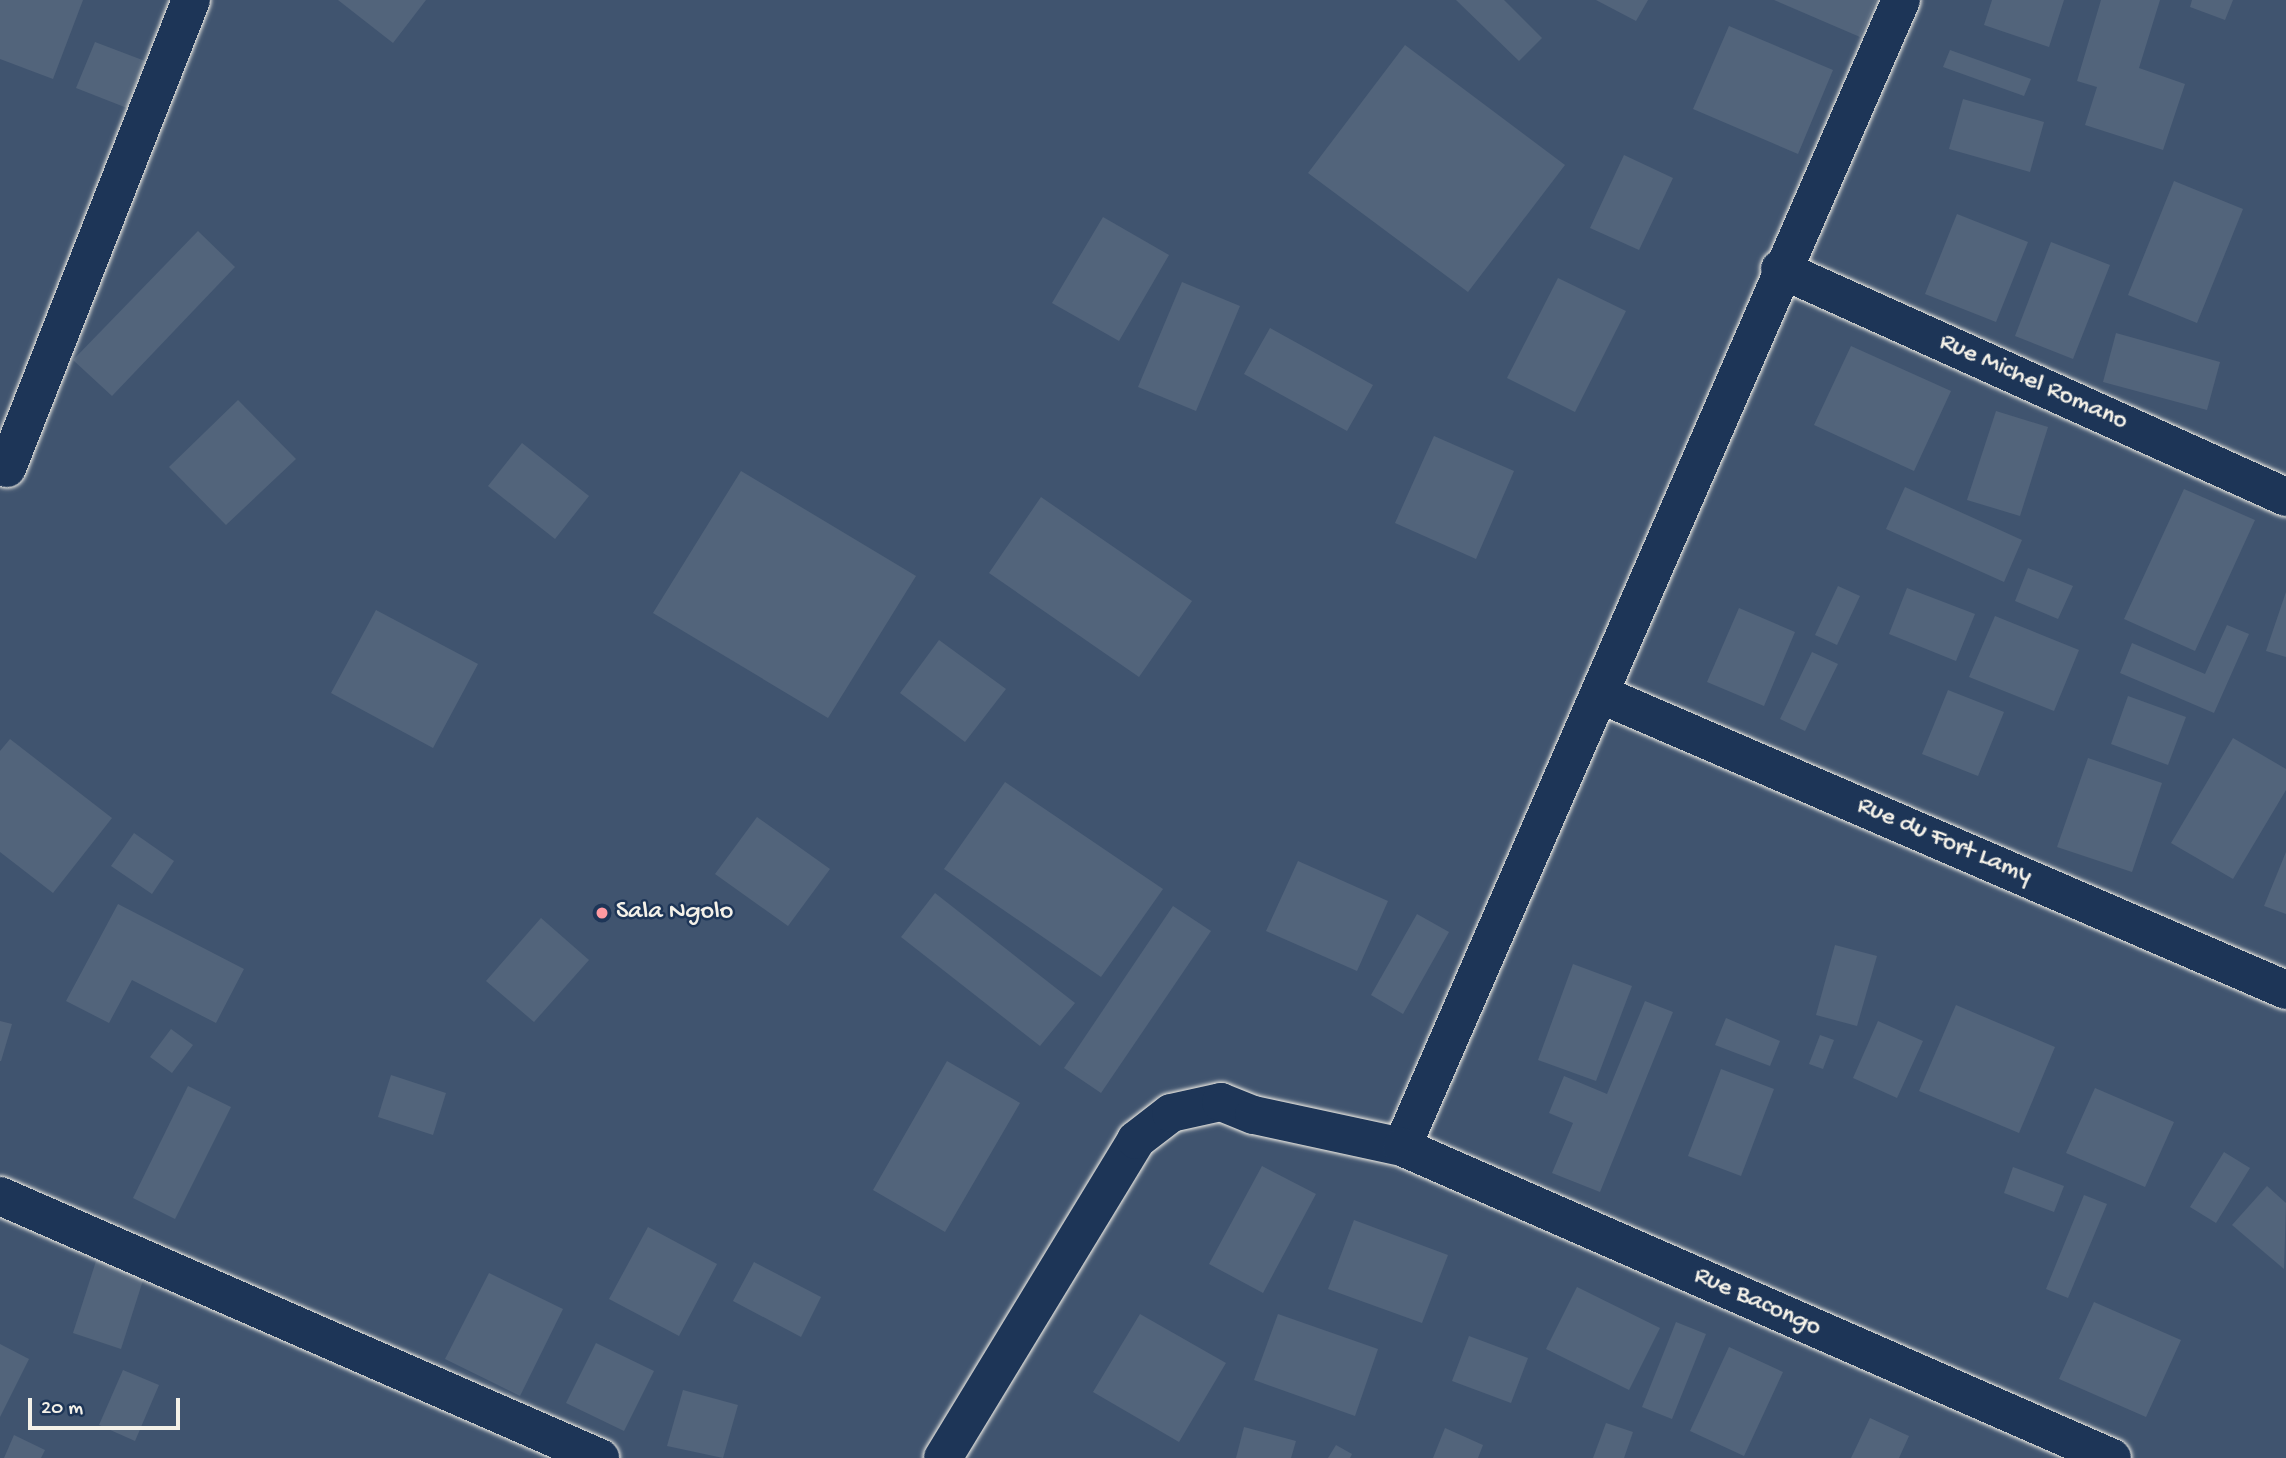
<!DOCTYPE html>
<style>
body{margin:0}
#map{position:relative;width:2286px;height:1458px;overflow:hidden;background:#263d5d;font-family:"Gochi Hand",sans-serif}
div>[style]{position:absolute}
.green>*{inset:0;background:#40546f}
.building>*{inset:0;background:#52647b}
.roads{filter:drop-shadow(0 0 2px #f4f1e8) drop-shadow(0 0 2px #f4f1e8)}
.minor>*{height:38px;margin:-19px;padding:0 19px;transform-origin:19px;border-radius:19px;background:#1d3557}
.dots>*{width:19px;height:19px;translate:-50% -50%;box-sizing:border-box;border:4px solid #1d3557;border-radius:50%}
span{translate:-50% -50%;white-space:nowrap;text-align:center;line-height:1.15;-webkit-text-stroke:5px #1d3557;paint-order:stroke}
.street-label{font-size:26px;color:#f4f1e8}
.poi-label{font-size:26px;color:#f4f1e8}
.left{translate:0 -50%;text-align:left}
.scale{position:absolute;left:28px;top:1398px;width:152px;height:32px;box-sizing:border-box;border:4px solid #f4f1e8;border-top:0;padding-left:9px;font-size:21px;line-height:24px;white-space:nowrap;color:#f4f1e8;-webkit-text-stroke:5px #1d3557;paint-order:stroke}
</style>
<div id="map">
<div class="green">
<i style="clip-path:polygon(0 0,2286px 0,2286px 1458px,0 1458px)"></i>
</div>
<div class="building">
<i style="clip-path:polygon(0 0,83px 0,53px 79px,0 59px)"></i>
<i style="clip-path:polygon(338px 0,426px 0,393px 43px)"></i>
<i style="clip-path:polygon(1456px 0,1504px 0,1542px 38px,1519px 61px)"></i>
<i style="clip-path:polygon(1596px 0,1648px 0,1636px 21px)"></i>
<i style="clip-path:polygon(1774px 0,1876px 0,1860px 37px)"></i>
<i style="clip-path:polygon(1992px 0,2064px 0,2049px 47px,1984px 25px)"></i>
<i style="clip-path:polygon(2101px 0,2160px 0,2139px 68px,2185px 84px,2163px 150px,2085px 125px,2097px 87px,2077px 81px)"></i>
<i style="clip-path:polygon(2192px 0,2233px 0,2225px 20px,2190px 7px)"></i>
<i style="clip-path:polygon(1729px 26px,1833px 70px,1798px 154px,1693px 109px)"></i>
<i style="clip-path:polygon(95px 42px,145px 61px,127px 108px,76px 88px)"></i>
<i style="clip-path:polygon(1405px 45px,1565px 165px,1468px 292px,1308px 173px)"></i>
<i style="clip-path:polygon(1950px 50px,2031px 79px,2024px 96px,1943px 67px)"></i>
<i style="clip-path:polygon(1963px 99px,2044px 122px,2030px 172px,1949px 149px)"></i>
<i style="clip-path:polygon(1624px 155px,1673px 178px,1639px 250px,1590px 228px)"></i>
<i style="clip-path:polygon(2174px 181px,2243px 209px,2197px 323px,2128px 295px)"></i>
<i style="clip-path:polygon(1957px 214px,2028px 242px,1996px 322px,1925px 294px)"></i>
<i style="clip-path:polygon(1103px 217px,1169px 255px,1119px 341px,1052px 303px)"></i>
<i style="clip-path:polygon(198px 231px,235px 267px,112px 396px,73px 360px)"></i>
<i style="clip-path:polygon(2051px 242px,2110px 265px,2073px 359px,2015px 336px)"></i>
<i style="clip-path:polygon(1558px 278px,1626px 311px,1575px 412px,1507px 378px)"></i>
<i style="clip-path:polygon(1182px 282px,1240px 306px,1196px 411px,1138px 387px)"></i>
<i style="clip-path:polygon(1270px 328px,1373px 385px,1347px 431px,1244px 374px)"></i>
<i style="clip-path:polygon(2116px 333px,2220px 362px,2207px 410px,2103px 382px)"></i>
<i style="clip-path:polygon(1851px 346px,1951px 391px,1914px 471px,1814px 425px)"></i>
<i style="clip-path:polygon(238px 400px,296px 459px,226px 525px,169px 467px)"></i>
<i style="clip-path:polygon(1996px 411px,2048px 427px,2020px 516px,1967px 500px)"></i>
<i style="clip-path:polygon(1434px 436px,1514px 471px,1476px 559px,1395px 523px)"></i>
<i style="clip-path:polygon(522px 443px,589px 496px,555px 539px,488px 486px)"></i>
<i style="clip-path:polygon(741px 471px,916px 576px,828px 718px,653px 613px)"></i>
<i style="clip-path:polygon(1905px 487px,2022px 540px,2004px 582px,1886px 529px)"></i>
<i style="clip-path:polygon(2184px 489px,2255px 520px,2195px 651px,2124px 619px)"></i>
<i style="clip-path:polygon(1041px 497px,1192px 601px,1139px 677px,989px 573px)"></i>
<i style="clip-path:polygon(2028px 568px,2073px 586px,2058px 619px,2015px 601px)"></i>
<i style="clip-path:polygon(1838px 586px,1860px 596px,1837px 645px,1815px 635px)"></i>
<i style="clip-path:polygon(1907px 588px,1975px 614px,1956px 661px,1889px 634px)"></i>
<i style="clip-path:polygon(2286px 592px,2286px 657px,2266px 651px)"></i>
<i style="clip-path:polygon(1739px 608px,1795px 632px,1764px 706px,1707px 682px)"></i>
<i style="clip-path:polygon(376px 610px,478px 664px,433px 748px,331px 693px)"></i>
<i style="clip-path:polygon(1995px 616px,2079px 650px,2054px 711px,1969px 677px)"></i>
<i style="clip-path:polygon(2227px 625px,2249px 634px,2214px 713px,2120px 673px,2132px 643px,2205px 674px)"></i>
<i style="clip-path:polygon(939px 640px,1006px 689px,965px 742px,900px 693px)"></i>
<i style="clip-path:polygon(1812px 652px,1838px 664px,1805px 731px,1780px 719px)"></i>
<i style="clip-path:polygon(1948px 690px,2004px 712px,1978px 776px,1922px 754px)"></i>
<i style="clip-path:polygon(2128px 696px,2186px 717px,2168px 765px,2111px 744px)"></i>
<i style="clip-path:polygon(2233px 738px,2286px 769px,2286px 790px,2233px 879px,2171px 843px)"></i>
<i style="clip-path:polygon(10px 739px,112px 818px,53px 893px,0 852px,0 751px)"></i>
<i style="clip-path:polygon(2088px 758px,2162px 783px,2132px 872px,2057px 847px)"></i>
<i style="clip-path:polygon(1005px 782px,1163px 889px,1101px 977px,944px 869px)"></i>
<i style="clip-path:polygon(757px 817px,830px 869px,788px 926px,715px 874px)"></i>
<i style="clip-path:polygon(134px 833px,174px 861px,152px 894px,111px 866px)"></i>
<i style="clip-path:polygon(2286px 852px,2286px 914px,2264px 906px)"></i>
<i style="clip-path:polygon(1298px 861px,1388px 901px,1357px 971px,1266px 931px)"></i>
<i style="clip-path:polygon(935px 893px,1075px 1003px,1040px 1046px,901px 937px)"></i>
<i style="clip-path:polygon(118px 904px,244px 969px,216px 1023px,132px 980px,109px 1023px,66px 1001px)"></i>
<i style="clip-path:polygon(1173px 906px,1211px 931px,1101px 1093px,1064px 1068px)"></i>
<i style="clip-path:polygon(1417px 914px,1449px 932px,1403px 1014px,1371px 995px)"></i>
<i style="clip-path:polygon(541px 918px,589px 960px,534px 1022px,486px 981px)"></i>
<i style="clip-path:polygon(1835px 945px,1877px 956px,1857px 1026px,1816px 1015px)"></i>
<i style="clip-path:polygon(1573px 964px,1632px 986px,1596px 1081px,1538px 1060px)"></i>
<i style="clip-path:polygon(1645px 1001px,1673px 1012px,1600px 1192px,1552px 1173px,1573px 1123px,1549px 1113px,1564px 1076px,1607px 1094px)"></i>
<i style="clip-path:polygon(1956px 1005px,2055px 1047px,2019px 1133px,1919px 1091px)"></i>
<i style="clip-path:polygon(1726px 1018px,1780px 1041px,1770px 1066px,1715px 1045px)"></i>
<i style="clip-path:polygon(0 1021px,12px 1024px,1px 1061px,0 1061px)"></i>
<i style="clip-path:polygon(1878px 1021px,1923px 1041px,1897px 1098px,1853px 1078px)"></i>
<i style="clip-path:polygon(171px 1029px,193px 1045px,172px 1073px,150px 1057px)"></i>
<i style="clip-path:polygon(1820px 1035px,1834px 1040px,1823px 1069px,1809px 1064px)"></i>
<i style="clip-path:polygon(947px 1061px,1020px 1103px,945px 1232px,873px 1190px)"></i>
<i style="clip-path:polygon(1721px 1069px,1774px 1089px,1741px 1176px,1688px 1156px)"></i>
<i style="clip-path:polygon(391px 1075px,446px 1093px,433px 1135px,378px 1117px)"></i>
<i style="clip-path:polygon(188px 1086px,231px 1107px,175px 1219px,133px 1198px)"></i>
<i style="clip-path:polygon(2095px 1088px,2174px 1122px,2145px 1187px,2066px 1153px)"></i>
<i style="clip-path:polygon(2224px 1152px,2250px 1168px,2216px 1223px,2190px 1207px)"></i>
<i style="clip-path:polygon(1262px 1166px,1316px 1194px,1263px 1293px,1209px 1264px)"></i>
<i style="clip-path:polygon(2013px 1167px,2064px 1186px,2054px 1212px,2004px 1193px)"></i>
<i style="clip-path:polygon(2267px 1186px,2286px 1203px,2284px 1269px,2232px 1225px)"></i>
<i style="clip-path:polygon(2084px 1195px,2107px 1204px,2068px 1298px,2046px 1289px)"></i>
<i style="clip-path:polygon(1354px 1220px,1448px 1255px,1422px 1323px,1328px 1289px)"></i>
<i style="clip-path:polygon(648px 1227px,717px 1264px,679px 1336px,609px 1299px)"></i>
<i style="clip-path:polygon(97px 1258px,145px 1274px,121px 1349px,73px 1333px)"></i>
<i style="clip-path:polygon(754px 1262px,821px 1297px,801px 1337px,733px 1301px)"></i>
<i style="clip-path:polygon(489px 1273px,563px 1309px,520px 1396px,445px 1359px)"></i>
<i style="clip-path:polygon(1577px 1287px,1660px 1328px,1629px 1390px,1546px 1349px)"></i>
<i style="clip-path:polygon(2094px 1302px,2181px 1340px,2146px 1417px,2059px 1379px)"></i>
<i style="clip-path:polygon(1140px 1314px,1226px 1363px,1179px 1442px,1093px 1392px)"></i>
<i style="clip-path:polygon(1278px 1314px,1378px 1349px,1355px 1416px,1254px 1380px)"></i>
<i style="clip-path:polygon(1676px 1322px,1706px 1334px,1672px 1419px,1642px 1407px)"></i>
<i style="clip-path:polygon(1469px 1336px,1528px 1358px,1511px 1403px,1452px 1381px)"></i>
<i style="clip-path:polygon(596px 1343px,654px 1371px,624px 1431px,566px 1403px)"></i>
<i style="clip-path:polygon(0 1344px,29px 1359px,0 1417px)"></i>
<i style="clip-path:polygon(1729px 1347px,1783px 1372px,1744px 1456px,1690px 1431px)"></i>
<i style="clip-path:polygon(123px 1370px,159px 1385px,135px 1441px,99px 1425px)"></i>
<i style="clip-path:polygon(683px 1390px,738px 1405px,723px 1458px,667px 1446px)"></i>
<i style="clip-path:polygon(1870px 1418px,1909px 1436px,1899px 1458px,1851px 1458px)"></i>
<i style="clip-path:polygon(1606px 1423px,1633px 1432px,1624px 1458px,1593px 1458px)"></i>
<i style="clip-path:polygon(1244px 1427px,1296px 1441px,1291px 1458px,1236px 1458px)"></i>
<i style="clip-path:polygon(1445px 1428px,1483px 1445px,1478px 1458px,1433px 1458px)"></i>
<i style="clip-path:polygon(14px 1435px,45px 1450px,41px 1458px,4px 1458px)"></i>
<i style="clip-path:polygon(1336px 1445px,1352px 1454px,1350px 1458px,1328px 1458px)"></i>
</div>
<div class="roads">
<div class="minor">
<i style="left:1780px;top:269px;width:555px;rotate:24.26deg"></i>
<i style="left:7px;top:468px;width:503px;rotate:-68.54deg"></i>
<i style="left:1602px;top:695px;width:745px;rotate:23.33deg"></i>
<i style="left:1402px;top:1147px;width:1251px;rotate:-66.49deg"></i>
<i style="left:0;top:1196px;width:655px;rotate:23.59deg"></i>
<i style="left:943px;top:1458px;width:372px;rotate:-58.7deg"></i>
<i style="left:1136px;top:1140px;width:44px;rotate:-37.6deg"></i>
<i style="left:1171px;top:1113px;width:51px;rotate:-12.4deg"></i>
<i style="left:1221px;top:1102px;width:35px;rotate:22deg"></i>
<i style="left:1254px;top:1115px;width:151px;rotate:12.2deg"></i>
<i style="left:1402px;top:1147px;width:775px;rotate:23.65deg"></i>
</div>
</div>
<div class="dots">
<i style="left:602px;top:913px;background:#ff9aa2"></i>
</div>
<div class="street-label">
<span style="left:2033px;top:383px;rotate:24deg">Rue Michel Romano</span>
<span style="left:1944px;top:842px;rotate:23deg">Rue du Fort Lamy</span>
<span style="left:1757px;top:1303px;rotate:24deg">Rue Bacongo</span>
</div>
<div class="poi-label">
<span class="left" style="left:616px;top:913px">Sala Ngolo</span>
</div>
<div class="scale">20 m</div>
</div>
